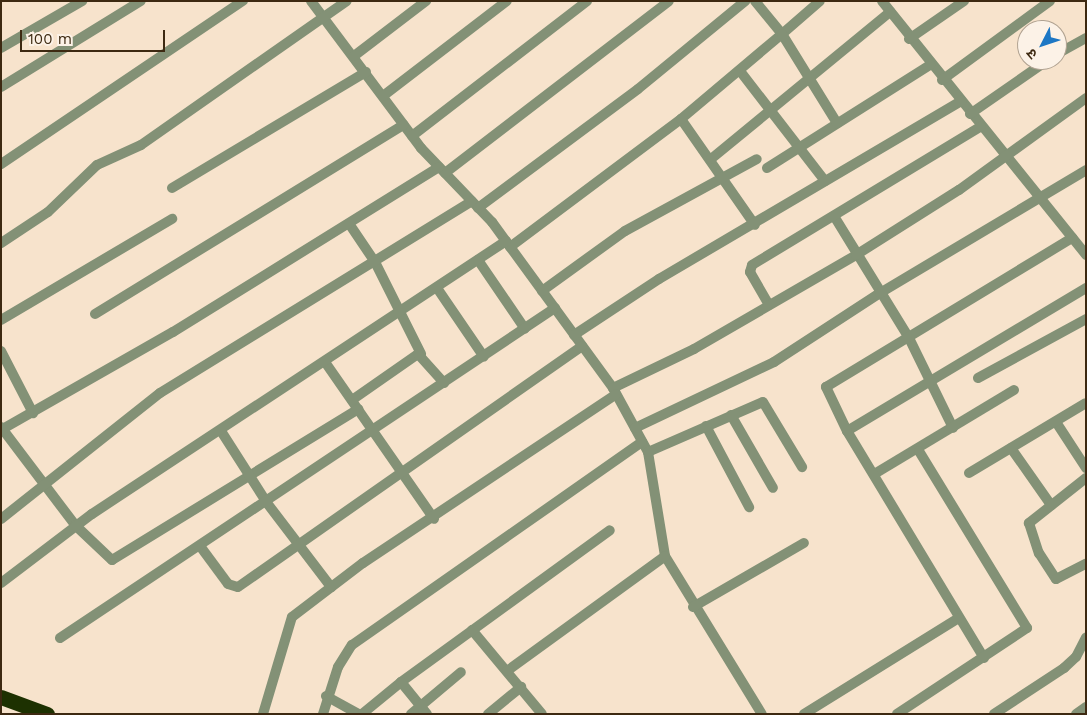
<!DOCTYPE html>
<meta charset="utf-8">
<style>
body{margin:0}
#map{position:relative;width:1087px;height:715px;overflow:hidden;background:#f7e3cc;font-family:"Work Sans","Noto Sans Devanagari",sans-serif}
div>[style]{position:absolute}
.street>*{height:10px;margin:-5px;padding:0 5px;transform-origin:5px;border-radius:5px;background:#839176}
.highway>*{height:15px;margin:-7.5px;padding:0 7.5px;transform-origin:7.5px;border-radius:7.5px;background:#1d3101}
span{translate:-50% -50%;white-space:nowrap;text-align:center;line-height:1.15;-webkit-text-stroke:4px #fcf2e7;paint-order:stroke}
.frame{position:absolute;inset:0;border:2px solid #3d2911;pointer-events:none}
.north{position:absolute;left:1017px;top:20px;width:50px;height:50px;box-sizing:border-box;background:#fcf2e7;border:1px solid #b0a291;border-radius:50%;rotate:229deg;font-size:14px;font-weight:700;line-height:20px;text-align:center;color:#3d2911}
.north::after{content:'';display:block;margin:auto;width:18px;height:22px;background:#1d77c4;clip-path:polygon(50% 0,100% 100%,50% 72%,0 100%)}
.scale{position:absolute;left:20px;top:30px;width:145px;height:22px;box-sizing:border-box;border:2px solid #3d2911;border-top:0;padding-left:6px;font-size:15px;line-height:18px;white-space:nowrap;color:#3d2911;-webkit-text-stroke:4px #fcf2e7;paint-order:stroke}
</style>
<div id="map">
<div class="street">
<i style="left:311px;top:1px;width:184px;rotate:53.2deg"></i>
<i style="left:421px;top:148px;width:103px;rotate:46.2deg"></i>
<i style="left:492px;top:222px;width:205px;rotate:53.9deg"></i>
<i style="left:613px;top:388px;width:73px;rotate:61.3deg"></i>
<i style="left:648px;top:452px;width:105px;rotate:80.7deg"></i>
<i style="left:665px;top:556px;width:185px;rotate:58.5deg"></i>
<i style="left:755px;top:1px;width:43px;rotate:50.7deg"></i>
<i style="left:782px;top:34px;width:50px;rotate:-41deg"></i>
<i style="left:882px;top:1px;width:326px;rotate:51.2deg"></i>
<i style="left:909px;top:39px;width:67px;rotate:-34.6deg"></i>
<i style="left:1px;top:48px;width:94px;rotate:-30.1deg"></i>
<i style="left:1057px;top:54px;width:33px;rotate:-29deg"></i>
<i style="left:354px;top:56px;width:91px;rotate:-37.4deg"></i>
<i style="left:740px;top:71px;width:139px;rotate:52.3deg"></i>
<i style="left:942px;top:80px;width:134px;rotate:-36.2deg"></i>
<i style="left:1px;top:87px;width:164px;rotate:-31.6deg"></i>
<i style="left:383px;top:96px;width:156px;rotate:-37.5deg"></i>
<i style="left:970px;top:114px;width:95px;rotate:-34.7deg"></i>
<i style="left:681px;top:119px;width:129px;rotate:55.1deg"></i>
<i style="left:412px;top:136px;width:221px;rotate:-37.6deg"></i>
<i style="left:711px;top:159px;width:232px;rotate:-39.4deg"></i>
<i style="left:1px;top:164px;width:292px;rotate:-34deg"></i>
<i style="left:767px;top:168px;width:193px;rotate:-32.3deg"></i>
<i style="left:445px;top:173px;width:282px;rotate:-37.5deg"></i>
<i style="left:172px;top:188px;width:226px;rotate:-30.9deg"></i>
<i style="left:478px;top:208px;width:199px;rotate:-36.6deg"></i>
<i style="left:638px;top:89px;width:139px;rotate:-39.4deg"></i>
<i style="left:834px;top:216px;width:143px;rotate:58.4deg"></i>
<i style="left:909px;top:338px;width:100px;rotate:63.9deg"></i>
<i style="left:350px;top:225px;width:45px;rotate:56deg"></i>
<i style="left:375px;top:262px;width:103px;rotate:63.4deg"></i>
<i style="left:1px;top:243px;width:56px;rotate:-33.4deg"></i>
<i style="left:48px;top:212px;width:68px;rotate:-43.8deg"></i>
<i style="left:97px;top:165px;width:48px;rotate:-24.4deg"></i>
<i style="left:141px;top:145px;width:251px;rotate:-35deg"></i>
<i style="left:510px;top:247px;width:214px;rotate:-36.8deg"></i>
<i style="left:681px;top:119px;width:132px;rotate:-40.1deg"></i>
<i style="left:782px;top:34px;width:105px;rotate:58.3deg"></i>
<i style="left:478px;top:260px;width:83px;rotate:55.7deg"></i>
<i style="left:437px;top:288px;width:83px;rotate:55.7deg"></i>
<i style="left:542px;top:291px;width:102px;rotate:-35.9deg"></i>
<i style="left:625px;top:231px;width:150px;rotate:-28.6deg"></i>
<i style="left:769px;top:305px;width:38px;rotate:-120deg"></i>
<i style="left:750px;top:272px;width:7px;rotate:-74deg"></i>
<i style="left:752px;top:265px;width:267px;rotate:-31.2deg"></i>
<i style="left:95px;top:314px;width:362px;rotate:-31.5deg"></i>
<i style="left:1px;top:320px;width:199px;rotate:-30.6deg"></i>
<i style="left:574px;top:335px;width:102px;rotate:-33.4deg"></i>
<i style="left:659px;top:279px;width:351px;rotate:-30.5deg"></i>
<i style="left:1px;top:351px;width:70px;rotate:62.7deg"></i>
<i style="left:325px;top:362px;width:191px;rotate:55.2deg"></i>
<i style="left:978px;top:378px;width:123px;rotate:-28.6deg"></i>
<i style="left:613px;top:388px;width:90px;rotate:-25.7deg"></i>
<i style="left:694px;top:349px;width:187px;rotate:-30.1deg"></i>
<i style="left:856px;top:255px;width:122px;rotate:-32.3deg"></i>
<i style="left:959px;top:190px;width:157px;rotate:-35.9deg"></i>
<i style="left:352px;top:400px;width:80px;rotate:-34.9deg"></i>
<i style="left:418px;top:354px;width:39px;rotate:48deg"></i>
<i style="left:731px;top:415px;width:84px;rotate:60.1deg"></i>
<i style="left:1056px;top:422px;width:55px;rotate:56.9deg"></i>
<i style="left:706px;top:426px;width:92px;rotate:62deg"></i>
<i style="left:1px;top:427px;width:123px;rotate:52.9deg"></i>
<i style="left:75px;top:525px;width:51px;rotate:43.4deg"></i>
<i style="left:112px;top:560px;width:289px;rotate:-31.5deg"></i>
<i style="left:635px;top:428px;width:154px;rotate:-25.4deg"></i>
<i style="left:774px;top:362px;width:126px;rotate:-33.1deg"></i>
<i style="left:880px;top:293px;width:240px;rotate:-30.8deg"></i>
<i style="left:1px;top:430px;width:198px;rotate:-29.7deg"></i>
<i style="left:173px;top:332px;width:313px;rotate:-31.8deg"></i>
<i style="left:221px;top:431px;width:85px;rotate:57.4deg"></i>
<i style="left:267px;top:503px;width:106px;rotate:52.7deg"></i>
<i style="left:847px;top:431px;width:279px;rotate:-30.9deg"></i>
<i style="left:1011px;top:448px;width:70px;rotate:54.9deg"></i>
<i style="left:648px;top:452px;width:125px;rotate:-23.5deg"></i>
<i style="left:763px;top:402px;width:76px;rotate:59deg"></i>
<i style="left:876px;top:473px;width:161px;rotate:-31deg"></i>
<i style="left:969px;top:473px;width:136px;rotate:-30.9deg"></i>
<i style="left:1086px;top:478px;width:73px;rotate:141.7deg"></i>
<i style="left:1029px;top:523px;width:32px;rotate:72deg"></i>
<i style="left:1039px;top:553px;width:31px;rotate:57deg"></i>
<i style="left:1056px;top:579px;width:34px;rotate:-27deg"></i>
<i style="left:1px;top:519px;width:203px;rotate:-38.4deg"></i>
<i style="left:160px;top:393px;width:366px;rotate:-31.6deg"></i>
<i style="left:200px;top:546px;width:47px;rotate:53.6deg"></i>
<i style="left:228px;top:584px;width:10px;rotate:17deg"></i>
<i style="left:238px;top:587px;width:420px;rotate:-35deg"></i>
<i style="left:1px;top:583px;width:114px;rotate:-37.2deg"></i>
<i style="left:92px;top:514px;width:496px;rotate:-33.4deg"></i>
<i style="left:693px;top:607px;width:128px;rotate:-30deg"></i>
<i style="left:472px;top:630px;width:109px;rotate:50.2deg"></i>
<i style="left:60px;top:638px;width:595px;rotate:-33.69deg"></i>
<i style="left:984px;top:658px;width:265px;rotate:-121.1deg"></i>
<i style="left:847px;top:431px;width:49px;rotate:-115.5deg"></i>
<i style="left:826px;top:387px;width:288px;rotate:-31.2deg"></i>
<i style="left:507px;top:671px;width:195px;rotate:-36deg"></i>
<i style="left:401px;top:682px;width:258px;rotate:-36deg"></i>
<i style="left:326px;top:696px;width:38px;rotate:29deg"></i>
<i style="left:263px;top:714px;width:101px;rotate:-73.4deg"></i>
<i style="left:292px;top:617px;width:89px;rotate:-37.3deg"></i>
<i style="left:363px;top:563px;width:304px;rotate:-33.7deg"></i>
<i style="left:323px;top:714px;width:49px;rotate:-72.3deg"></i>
<i style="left:338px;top:667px;width:26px;rotate:-58deg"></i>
<i style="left:352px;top:645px;width:354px;rotate:-35deg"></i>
<i style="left:362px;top:714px;width:50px;rotate:-39.4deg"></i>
<i style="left:401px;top:682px;width:41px;rotate:50.9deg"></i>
<i style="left:411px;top:714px;width:65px;rotate:-40deg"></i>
<i style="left:488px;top:714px;width:43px;rotate:-39.3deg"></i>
<i style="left:804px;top:714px;width:182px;rotate:-31.8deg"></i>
<i style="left:897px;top:714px;width:156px;rotate:-33.5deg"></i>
<i style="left:1027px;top:628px;width:207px;rotate:-121.4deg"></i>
<i style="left:994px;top:714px;width:84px;rotate:-33.3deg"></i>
<i style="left:1064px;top:668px;width:16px;rotate:-43deg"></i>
<i style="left:1076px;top:657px;width:22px;rotate:-63deg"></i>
<i style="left:1076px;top:714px;width:12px;rotate:-35deg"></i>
</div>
<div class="highway">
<i style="left:1px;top:697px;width:49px;rotate:20.3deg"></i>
</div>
<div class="frame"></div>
<div class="north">उ</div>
<div class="scale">100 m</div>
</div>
